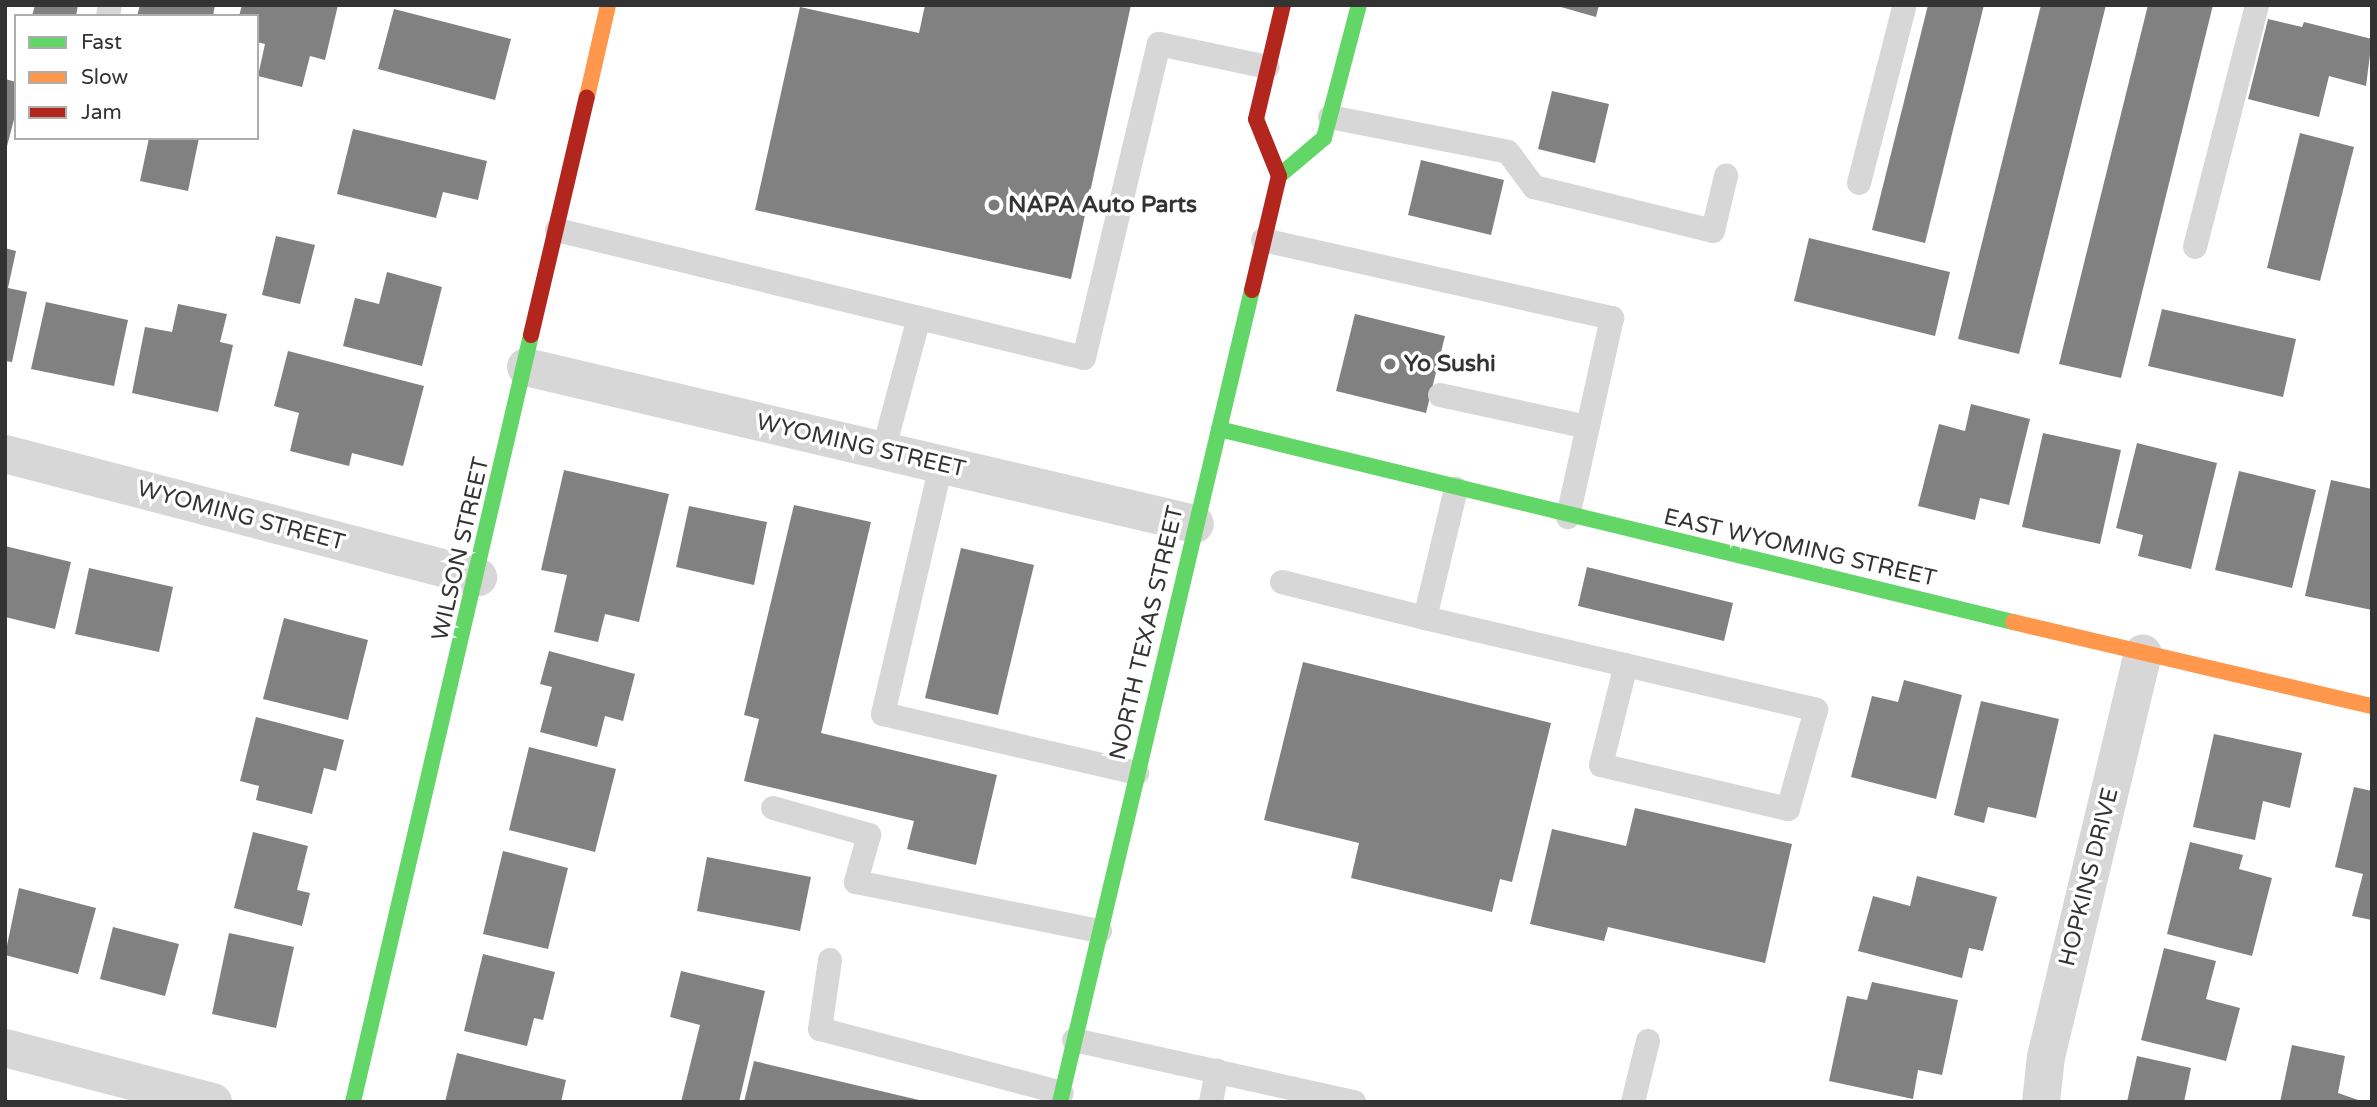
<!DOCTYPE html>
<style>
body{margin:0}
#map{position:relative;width:2377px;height:1107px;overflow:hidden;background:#fff;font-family:"Varela Round",sans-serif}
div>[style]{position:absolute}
.building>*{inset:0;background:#818181}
.lane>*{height:24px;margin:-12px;padding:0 12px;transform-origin:12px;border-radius:12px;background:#d7d7d7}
.street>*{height:38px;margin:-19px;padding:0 19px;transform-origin:19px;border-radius:19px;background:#d7d7d7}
.fast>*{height:16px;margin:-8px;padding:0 8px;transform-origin:8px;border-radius:8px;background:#63d668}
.slow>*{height:16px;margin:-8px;padding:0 8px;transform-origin:8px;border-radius:8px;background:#ff974d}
.jam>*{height:16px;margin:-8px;padding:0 8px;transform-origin:8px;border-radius:8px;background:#b3261e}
.dots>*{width:19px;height:19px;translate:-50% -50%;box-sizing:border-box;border:4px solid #fff;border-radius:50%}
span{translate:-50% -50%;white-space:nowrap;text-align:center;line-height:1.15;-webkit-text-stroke:7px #fff;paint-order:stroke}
.poi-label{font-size:23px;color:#333;font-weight:700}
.left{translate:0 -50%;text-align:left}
.street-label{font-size:23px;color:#333}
.frame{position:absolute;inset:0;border:7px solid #333;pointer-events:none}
.legend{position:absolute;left:14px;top:14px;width:245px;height:126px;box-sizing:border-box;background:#fff;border:2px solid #adadad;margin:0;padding:9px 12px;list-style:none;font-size:21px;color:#333}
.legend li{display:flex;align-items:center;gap:14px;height:35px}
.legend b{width:35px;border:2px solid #adadad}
</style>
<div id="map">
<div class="building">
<i style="clip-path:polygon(35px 5px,78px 5px,76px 16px,32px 16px)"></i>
<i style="clip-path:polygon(140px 5px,215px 5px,213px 16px,137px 16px)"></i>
<i style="clip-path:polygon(242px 5px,338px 5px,325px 60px,310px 56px,302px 87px,258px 76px,265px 44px,257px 42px,257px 16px,239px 16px)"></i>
<i style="clip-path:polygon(925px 5px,1131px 5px,1071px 279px,755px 210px,800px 7px,919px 33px)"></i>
<i style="clip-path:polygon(1554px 5px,1599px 5px,1596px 17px)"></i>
<i style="clip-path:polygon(1928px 5px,1984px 5px,1925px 243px,1872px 230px)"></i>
<i style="clip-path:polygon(2041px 5px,2106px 5px,2019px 354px,1958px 339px)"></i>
<i style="clip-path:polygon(2148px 5px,2213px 5px,2121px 378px,2059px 364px)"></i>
<i style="clip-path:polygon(394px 9px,511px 39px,495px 100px,378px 69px)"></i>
<i style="clip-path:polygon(2268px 19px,2302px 27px,2304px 22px,2372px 39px,2366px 86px,2329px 76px,2319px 117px,2248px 99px)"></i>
<i style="clip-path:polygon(5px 79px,16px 82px,16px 112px,6px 150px)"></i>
<i style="clip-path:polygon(1552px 91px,1609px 104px,1595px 163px,1538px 149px)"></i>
<i style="clip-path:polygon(353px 129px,487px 161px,478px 200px,443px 192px,436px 218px,337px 194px)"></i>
<i style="clip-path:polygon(2300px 133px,2354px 147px,2320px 281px,2267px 268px)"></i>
<i style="clip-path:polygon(149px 138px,199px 138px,188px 191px,140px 181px)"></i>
<i style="clip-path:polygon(1421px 160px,1504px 180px,1491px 235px,1408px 215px)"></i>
<i style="clip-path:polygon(276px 236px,315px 245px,300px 304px,262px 295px)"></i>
<i style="clip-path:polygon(1809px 238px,1950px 272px,1935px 336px,1794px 301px)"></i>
<i style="clip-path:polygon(5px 248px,16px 251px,8px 288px,27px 292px,12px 362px,5px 361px)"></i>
<i style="clip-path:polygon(387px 272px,442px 287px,422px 366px,343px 346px,355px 298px,379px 304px)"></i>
<i style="clip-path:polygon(46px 302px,128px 320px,114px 386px,31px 369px)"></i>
<i style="clip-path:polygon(178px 304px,227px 314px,220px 342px,233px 345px,218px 412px,132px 393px,145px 327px,172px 332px)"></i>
<i style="clip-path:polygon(2162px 309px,2296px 339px,2283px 397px,2148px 366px)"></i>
<i style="clip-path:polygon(1355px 314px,1445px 336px,1426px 413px,1336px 391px)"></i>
<i style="clip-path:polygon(288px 351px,424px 386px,403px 466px,352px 453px,349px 466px,290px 451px,299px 413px,274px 406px)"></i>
<i style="clip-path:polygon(1971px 404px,2030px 419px,2009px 505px,1980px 498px,1975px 520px,1918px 506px,1939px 424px,1965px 431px)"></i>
<i style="clip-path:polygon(2043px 433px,2121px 450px,2100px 544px,2022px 527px)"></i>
<i style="clip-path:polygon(2137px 443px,2217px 463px,2191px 569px,2138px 556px,2143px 535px,2116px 528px)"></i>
<i style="clip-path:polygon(564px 470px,669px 494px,639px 622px,605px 614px,598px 642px,554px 632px,567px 575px,541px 570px)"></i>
<i style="clip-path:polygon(2239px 471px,2316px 490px,2292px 588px,2215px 570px)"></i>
<i style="clip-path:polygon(2331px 480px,2372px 489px,2372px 610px,2305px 596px)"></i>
<i style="clip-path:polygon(794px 505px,871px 522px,821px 733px,997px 775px,976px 865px,907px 849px,914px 821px,744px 781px,759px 719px,744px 715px)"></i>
<i style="clip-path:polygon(689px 506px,767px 522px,754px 585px,676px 567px)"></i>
<i style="clip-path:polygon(5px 546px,71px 562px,55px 629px,5px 617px)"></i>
<i style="clip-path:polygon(961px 548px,1034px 565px,998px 715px,925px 698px)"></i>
<i style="clip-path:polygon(1587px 567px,1733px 603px,1724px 641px,1578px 606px)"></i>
<i style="clip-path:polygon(89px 568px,173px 587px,159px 652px,75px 634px)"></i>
<i style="clip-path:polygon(284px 618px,368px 640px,348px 720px,263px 699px)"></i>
<i style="clip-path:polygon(549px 651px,635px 674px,623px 721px,605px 716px,597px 747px,540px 732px,552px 687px,540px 684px)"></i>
<i style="clip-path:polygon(1303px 662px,1551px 723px,1512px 882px,1500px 879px,1492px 912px,1351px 878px,1359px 843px,1264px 820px)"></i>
<i style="clip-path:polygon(1904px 680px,1962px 695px,1936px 799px,1851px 777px,1872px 696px,1898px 702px)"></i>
<i style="clip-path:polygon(1981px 701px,2059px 719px,2036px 818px,1988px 807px,1984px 823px,1954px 815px)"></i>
<i style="clip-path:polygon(256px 717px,344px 740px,336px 771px,324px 768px,312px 814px,256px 800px,259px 786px,240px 781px)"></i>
<i style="clip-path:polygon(2214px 734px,2302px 753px,2290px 808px,2263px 801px,2255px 840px,2193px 827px)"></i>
<i style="clip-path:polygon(529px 747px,616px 769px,595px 852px,509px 830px)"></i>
<i style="clip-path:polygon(2354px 787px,2372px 791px,2372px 920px,2352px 916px,2363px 874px,2335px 867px)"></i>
<i style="clip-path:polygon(1635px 808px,1792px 844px,1765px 963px,1608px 927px,1604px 941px,1530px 924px,1552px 829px,1626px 846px)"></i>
<i style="clip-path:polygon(253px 832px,308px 846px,297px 890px,310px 893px,302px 926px,234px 908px)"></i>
<i style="clip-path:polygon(2190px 842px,2243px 855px,2239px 869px,2272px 878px,2252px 956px,2167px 934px)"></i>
<i style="clip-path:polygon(503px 851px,568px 868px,548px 949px,483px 934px)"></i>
<i style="clip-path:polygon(707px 857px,811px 877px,800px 931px,697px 911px)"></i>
<i style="clip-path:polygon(1917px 876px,1997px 897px,1983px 951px,1969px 948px,1962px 978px,1858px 951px,1873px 896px,1910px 906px)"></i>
<i style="clip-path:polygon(19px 888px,96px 908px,78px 974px,5px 955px)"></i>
<i style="clip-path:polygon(113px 927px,179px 944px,165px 996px,100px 979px)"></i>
<i style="clip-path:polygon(229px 933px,294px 947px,276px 1028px,212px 1014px)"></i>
<i style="clip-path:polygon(2164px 948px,2216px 961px,2206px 999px,2240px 1008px,2226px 1061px,2141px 1040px)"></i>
<i style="clip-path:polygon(483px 954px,555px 972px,543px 1020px,534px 1018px,527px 1046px,464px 1031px)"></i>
<i style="clip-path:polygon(681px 971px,765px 991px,739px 1102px,681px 1102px,700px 1025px,670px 1017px)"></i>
<i style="clip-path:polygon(1872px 982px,1958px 1000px,1942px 1075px,1918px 1070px,1913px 1099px,1829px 1081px,1847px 996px,1867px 1000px)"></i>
<i style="clip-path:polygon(2292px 1045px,2345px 1056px,2338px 1093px,2364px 1102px,2280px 1102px)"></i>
<i style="clip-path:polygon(457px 1053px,566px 1080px,561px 1102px,445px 1102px)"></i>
<i style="clip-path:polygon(2137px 1056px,2191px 1068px,2184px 1102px,2127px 1102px)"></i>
<i style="clip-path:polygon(754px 1061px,923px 1101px,923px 1102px,744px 1102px)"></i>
</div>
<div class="lane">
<i style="left:108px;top:16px;width:11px;rotate:-80deg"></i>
<i style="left:1330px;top:117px;width:181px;rotate:11.1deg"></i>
<i style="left:1508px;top:152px;width:44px;rotate:53.4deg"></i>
<i style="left:1534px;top:187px;width:184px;rotate:13.8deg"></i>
<i style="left:1713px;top:231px;width:57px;rotate:-76.7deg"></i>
<i style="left:1859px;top:183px;width:181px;rotate:-75.6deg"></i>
<i style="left:557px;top:230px;width:542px;rotate:13.65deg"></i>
<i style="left:1084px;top:358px;width:323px;rotate:-76.6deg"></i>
<i style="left:1159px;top:44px;width:111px;rotate:11.9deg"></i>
<i style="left:1263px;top:240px;width:358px;rotate:12.6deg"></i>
<i style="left:1612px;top:318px;width:204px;rotate:102.5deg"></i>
<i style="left:2195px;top:247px;width:250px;rotate:-75.6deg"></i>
<i style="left:1440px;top:395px;width:151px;rotate:12.2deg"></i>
<i style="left:883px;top:452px;width:139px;rotate:-75deg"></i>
<i style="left:941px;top:465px;width:256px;rotate:103.1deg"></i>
<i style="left:883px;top:714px;width:261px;rotate:13.1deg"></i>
<i style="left:1282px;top:582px;width:147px;rotate:14.1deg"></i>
<i style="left:1425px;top:618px;width:133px;rotate:-76.5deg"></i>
<i style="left:1425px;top:618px;width:402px;rotate:13.2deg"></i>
<i style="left:1816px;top:710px;width:103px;rotate:105.8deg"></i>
<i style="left:1788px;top:809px;width:192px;rotate:-166.8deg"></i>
<i style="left:1601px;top:765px;width:103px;rotate:-76deg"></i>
<i style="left:773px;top:808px;width:100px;rotate:15.7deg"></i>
<i style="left:869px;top:835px;width:49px;rotate:105.5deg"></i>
<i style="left:856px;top:882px;width:249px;rotate:11.4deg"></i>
<i style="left:830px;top:960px;width:70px;rotate:98.2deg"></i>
<i style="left:820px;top:1029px;width:250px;rotate:14.8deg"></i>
<i style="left:1074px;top:1040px;width:287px;rotate:12.5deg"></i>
<i style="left:1211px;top:1102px;width:32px;rotate:-79deg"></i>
<i style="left:1633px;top:1102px;width:63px;rotate:-76.2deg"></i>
</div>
<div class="street">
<i style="left:526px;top:367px;width:687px;rotate:13.21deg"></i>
<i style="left:5px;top:454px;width:489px;rotate:14.6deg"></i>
<i style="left:5px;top:1048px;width:215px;rotate:14.6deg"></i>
<i style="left:2041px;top:1102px;width:45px;rotate:-83.7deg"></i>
<i style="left:2046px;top:1057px;width:415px;rotate:-76.5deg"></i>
</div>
<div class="fast">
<i style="left:1279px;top:176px;width:59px;rotate:-40.2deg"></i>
<i style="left:1324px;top:138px;width:138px;rotate:-75.3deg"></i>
<i style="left:1219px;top:429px;width:817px;rotate:13.66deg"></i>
<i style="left:353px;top:1102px;width:787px;rotate:-76.93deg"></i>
<i style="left:1060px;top:1102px;width:834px;rotate:-76.7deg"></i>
</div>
<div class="slow">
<i style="left:587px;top:97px;width:94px;rotate:-77.1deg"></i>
<i style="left:2013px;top:622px;width:369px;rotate:13.2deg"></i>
</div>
<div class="jam">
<i style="left:1252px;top:290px;width:117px;rotate:-76.7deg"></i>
<i style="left:1279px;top:176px;width:61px;rotate:-112deg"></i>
<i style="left:1256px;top:119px;width:117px;rotate:-76.7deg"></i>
<i style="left:531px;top:335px;width:244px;rotate:-76.8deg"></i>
</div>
<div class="dots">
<i style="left:994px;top:205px;background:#7a7a7a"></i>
<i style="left:1390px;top:364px;background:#7a7a7a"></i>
</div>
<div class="poi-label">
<span class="left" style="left:1008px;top:205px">NAPA Auto Parts</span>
<span class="left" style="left:1404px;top:364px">Yo Sushi</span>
</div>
<div class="street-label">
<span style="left:861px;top:446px;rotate:13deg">WYOMING STREET</span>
<span style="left:241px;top:516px;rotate:15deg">WYOMING STREET</span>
<span style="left:1800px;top:548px;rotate:13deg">EAST WYOMING STREET</span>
<span style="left:461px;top:549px;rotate:-77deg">WILSON STREET</span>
<span style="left:1147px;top:633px;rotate:-77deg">NORTH TEXAS STREET</span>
<span style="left:2089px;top:877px;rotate:-76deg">HOPKINS DRIVE</span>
</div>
<div class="frame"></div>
<ul class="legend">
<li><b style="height:9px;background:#63d668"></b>Fast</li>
<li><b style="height:9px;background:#ff974d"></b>Slow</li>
<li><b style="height:9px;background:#b3261e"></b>Jam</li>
</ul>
</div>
